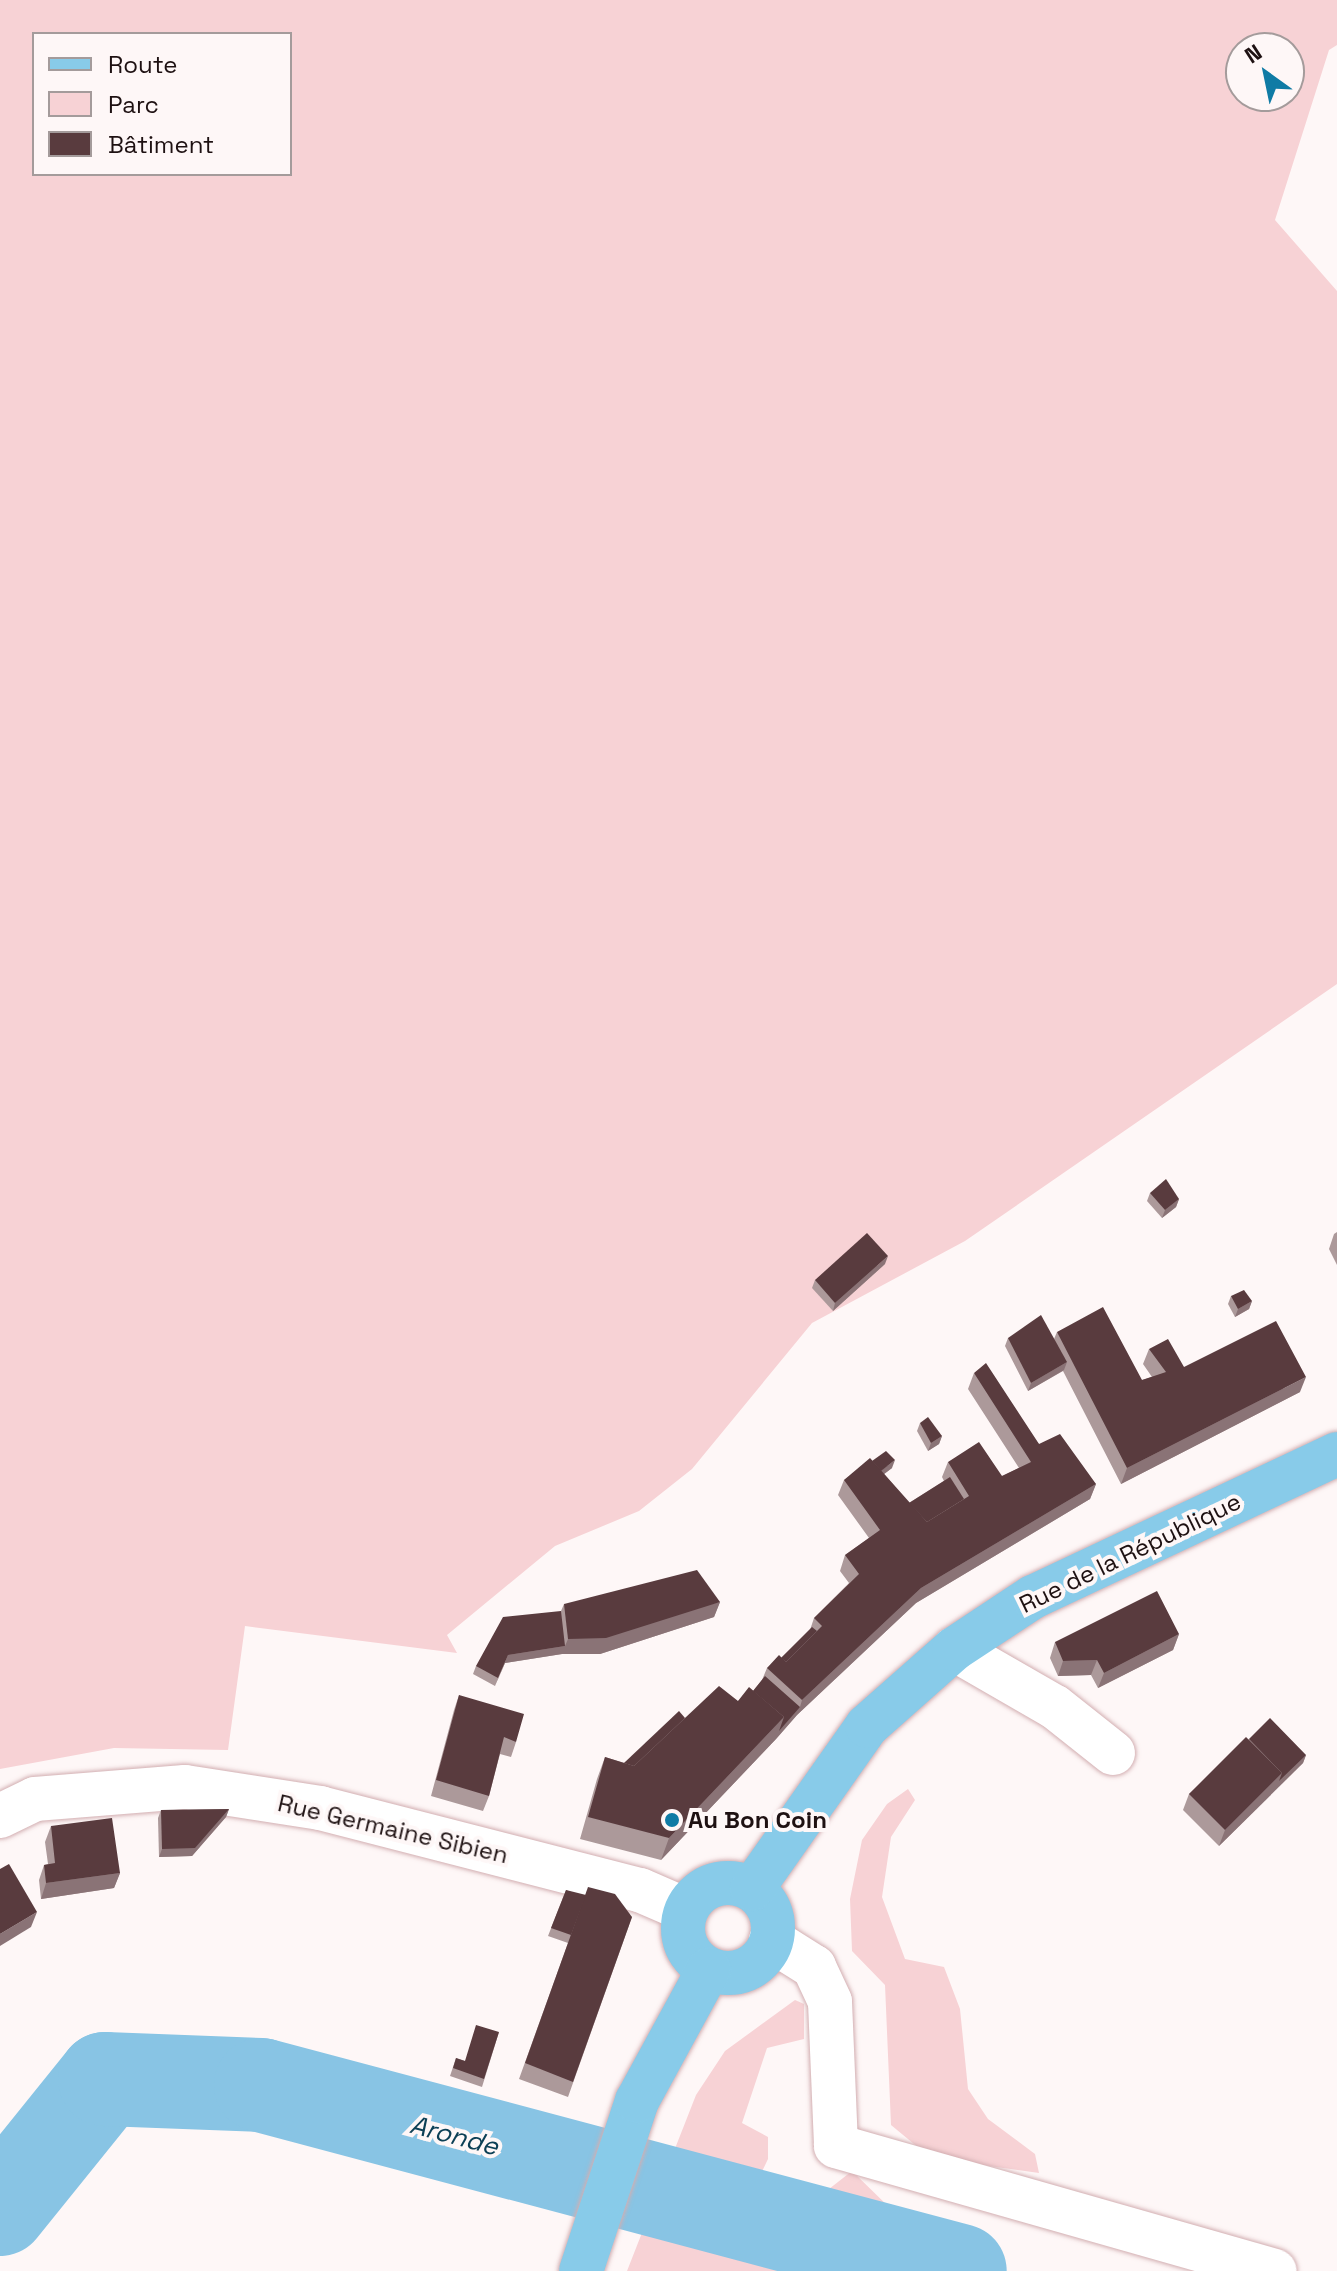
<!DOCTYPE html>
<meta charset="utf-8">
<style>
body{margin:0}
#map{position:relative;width:1337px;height:2271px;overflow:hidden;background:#fef7f7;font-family:"Space Grotesk",sans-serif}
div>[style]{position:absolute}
.green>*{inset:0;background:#f7d2d5}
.river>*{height:94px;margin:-47px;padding:0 47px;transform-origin:47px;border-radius:47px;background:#88c4e4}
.roads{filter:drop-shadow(0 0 2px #d2aeb1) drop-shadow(0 0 2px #d2aeb1)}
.minor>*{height:44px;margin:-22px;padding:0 22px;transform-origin:22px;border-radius:22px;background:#fff}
.major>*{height:44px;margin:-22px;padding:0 22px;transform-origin:22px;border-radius:22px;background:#88cbe9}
.major>.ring{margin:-22px;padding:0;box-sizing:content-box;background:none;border:44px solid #88cbe9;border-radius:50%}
.wall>*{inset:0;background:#ac999a}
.shaded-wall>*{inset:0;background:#8a7376}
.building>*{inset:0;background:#593b3e}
.dots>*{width:22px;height:22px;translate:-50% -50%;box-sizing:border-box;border:4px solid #fef7f7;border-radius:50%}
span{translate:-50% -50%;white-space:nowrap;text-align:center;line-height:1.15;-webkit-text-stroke:8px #fef7f7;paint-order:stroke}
.street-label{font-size:24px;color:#1e1112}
.poi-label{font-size:24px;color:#1e1112;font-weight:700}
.left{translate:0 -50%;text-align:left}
.water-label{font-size:26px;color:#0d4056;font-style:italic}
.legend{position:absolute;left:32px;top:32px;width:260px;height:144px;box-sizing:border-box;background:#fef7f7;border:2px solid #a49b9b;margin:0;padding:10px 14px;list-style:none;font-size:24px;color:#1e1112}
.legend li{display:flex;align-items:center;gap:16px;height:40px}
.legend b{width:40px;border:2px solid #a49b9b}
.north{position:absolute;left:1225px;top:32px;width:80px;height:80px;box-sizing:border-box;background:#fef7f7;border:2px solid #a49b9b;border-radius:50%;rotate:327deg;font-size:22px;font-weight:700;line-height:32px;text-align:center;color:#1e1112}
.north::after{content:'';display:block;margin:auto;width:28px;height:36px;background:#0f7ba5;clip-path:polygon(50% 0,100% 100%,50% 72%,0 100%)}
</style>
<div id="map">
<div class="green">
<i style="clip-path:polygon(evenodd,0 0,1337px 0,1337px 45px,1329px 50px,1275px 220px,1337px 291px,1337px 984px,965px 1241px,812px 1323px,692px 1469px,639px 1511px,555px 1546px,447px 1635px,457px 1653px,245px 1626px,228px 1750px,114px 1748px,0 1769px,0 0,34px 34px,290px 34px,290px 174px,34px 174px,34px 34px,0 0,1241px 48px,1289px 48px,1289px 96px,1241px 96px,1241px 48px)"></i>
<i style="clip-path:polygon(908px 1789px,915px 1800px,891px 1837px,882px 1897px,905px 1959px,944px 1967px,960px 2009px,968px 2089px,988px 2119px,1035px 2154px,1039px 2173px,931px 2158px,891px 2125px,885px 1985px,852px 1951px,850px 1899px,862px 1840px,887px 1804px)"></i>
<i style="clip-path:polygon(795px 2000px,804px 2004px,804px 2039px,767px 2048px,742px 2123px,768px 2137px,768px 2159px,732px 2234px,751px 2249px,778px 2251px,814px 2232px,829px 2189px,852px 2171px,892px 2210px,897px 2226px,880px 2271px,627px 2271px,696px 2095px,725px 2051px)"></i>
</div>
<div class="river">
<i style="left:0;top:2209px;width:167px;rotate:-51.1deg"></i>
<i style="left:105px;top:2079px;width:156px;rotate:2.2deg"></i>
<i style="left:261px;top:2085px;width:723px;rotate:14.9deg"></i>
</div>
<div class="roads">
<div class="minor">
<i style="left:954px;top:1649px;width:116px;rotate:29.9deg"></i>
<i style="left:1055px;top:1707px;width:74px;rotate:38.4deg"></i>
<i style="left:0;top:1816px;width:39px;rotate:-26deg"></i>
<i style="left:35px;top:1799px;width:150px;rotate:-4.6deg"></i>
<i style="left:185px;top:1787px;width:137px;rotate:8.8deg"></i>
<i style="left:320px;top:1808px;width:330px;rotate:14.4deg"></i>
<i style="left:640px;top:1890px;width:50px;rotate:23.5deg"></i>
<i style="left:771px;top:1940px;width:51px;rotate:32.1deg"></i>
<i style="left:814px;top:1967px;width:38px;rotate:65deg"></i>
<i style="left:830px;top:2002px;width:144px;rotate:87.6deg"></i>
<i style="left:836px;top:2146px;width:456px;rotate:15.9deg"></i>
</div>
<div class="major">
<i class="ring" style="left:683px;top:1883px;width:46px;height:46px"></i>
<i style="left:752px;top:1889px;width:199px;rotate:-54.8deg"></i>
<i style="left:867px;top:1726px;width:116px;rotate:-41.5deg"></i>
<i style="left:954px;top:1649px;width:95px;rotate:-33.4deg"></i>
<i style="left:1033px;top:1597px;width:336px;rotate:-25.2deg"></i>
<i style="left:581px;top:2271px;width:179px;rotate:-71.8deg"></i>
<i style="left:637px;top:2101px;width:150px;rotate:-61.4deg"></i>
</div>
</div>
<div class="wall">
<i style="clip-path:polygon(1150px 1193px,1179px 1199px,1176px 1207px,1162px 1218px,1147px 1201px)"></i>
<i style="clip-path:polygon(1337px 1232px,1337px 1265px,1329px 1249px,1334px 1234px)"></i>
<i style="clip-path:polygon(885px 1264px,833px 1311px,812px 1288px,815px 1280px)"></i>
<i style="clip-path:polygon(1231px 1296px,1252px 1301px,1249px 1309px,1235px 1317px,1228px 1304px)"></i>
<i style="clip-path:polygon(1057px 1332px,1142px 1380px,1152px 1377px,1143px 1364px,1149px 1349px,1184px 1367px,1300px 1392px,1121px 1484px,1063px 1371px,1028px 1391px,1005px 1346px,1008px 1338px,1054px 1339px)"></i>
<i style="clip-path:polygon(974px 1373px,1039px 1444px,1096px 1484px,1090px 1499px,916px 1603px,797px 1715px,776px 1739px,661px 1860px,580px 1839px,597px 1779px,605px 1757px,624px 1763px,685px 1718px,738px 1701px,753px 1691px,762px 1680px,767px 1668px,781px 1658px,810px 1630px,814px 1618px,849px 1583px,840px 1571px,845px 1555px,869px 1538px,838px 1495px,844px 1480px,872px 1461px,892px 1468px,884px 1474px,909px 1503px,944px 1481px,942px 1477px,948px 1462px,1002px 1476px,1019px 1468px,968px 1389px)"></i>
<i style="clip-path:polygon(920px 1423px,942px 1436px,939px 1444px,928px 1451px,917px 1431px)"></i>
<i style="clip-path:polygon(720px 1602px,714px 1617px,600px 1654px,562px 1654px,505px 1663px,495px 1686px,473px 1674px,476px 1666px,561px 1611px,564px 1604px)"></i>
<i style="clip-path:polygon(1179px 1634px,1173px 1650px,1098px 1688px,1091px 1675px,1058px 1676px,1050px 1658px,1055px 1642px)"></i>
<i style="clip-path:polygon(459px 1695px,516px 1742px,511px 1757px,500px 1754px,489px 1796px,483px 1811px,431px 1796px,454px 1710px)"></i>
<i style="clip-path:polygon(1249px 1739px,1306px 1755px,1303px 1763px,1219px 1846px,1183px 1810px,1189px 1794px)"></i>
<i style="clip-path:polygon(229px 1809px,226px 1817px,192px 1856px,159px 1857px,158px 1818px,161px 1810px)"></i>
<i style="clip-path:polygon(51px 1826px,120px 1873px,114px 1888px,41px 1899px,39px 1880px,44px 1865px,48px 1864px,45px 1842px)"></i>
<i style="clip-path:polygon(566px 1890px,632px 1917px,568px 2097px,519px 2079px,581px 1907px,568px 1943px,548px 1936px)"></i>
<i style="clip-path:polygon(499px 2032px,482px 2087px,450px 2076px,456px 2058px,465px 2061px)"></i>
</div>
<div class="shaded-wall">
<i style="clip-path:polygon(1179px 1199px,1176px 1207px,1162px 1218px,1165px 1210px)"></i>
<i style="clip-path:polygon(888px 1256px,885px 1264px,833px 1311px,835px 1303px)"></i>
<i style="clip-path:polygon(1252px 1301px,1249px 1309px,1235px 1317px,1238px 1309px)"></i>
<i style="clip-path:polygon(1067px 1362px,1064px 1370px,1028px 1391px,1031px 1383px)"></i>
<i style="clip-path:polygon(1306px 1377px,1300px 1392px,1121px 1484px,1127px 1468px)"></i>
<i style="clip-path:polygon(942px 1436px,939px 1444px,928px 1451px,931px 1443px)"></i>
<i style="clip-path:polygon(895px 1460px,892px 1468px,871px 1484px,874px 1476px)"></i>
<i style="clip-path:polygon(1096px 1484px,1090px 1499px,916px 1603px,797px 1715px,776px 1739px,661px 1860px,669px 1838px,784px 1717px,800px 1707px,802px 1700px,921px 1588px)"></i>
<i style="clip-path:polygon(720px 1602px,714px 1617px,600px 1654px,562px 1654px,505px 1663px,495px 1686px,508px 1655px,565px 1646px,568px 1639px)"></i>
<i style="clip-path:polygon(1179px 1634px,1173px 1650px,1098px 1688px,1104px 1673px)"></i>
<i style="clip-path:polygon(1097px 1660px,1091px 1675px,1058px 1676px,1063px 1661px)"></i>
<i style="clip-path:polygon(1306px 1755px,1303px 1763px,1219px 1846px,1225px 1830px,1282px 1773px)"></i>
<i style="clip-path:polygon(229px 1809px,226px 1817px,192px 1856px,159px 1857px,162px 1849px)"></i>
<i style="clip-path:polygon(120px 1873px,114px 1888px,41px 1899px,46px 1883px)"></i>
<i style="clip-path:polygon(37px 1912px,31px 1927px,0 1946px,0 1934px)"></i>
</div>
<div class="building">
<i style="clip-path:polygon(1166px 1179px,1179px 1199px,1165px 1210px,1150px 1193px)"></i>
<i style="clip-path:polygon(867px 1233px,888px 1256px,835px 1303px,815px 1280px)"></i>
<i style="clip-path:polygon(1244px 1290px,1252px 1301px,1238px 1309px,1231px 1296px)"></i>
<i style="clip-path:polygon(1103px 1307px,1142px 1380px,1166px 1372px,1149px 1349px,1168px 1339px,1184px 1367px,1276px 1321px,1306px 1377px,1127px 1468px,1057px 1332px)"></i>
<i style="clip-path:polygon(1041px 1315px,1067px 1362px,1031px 1383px,1008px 1338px)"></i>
<i style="clip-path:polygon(986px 1363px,1039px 1444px,1060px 1434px,1096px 1484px,921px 1588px,802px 1700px,767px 1668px,779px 1655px,786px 1662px,822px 1626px,814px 1618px,859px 1574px,845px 1555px,880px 1530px,844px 1480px,870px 1458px,927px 1522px,969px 1496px,948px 1462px,979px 1442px,1002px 1476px,1031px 1462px,974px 1373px)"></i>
<i style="clip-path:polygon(928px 1417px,942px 1436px,931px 1443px,920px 1423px)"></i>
<i style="clip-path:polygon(886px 1451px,895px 1460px,881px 1471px,872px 1461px)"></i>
<i style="clip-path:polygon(950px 1477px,964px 1499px,927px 1522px,909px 1503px)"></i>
<i style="clip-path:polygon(697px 1570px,720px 1602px,606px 1638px,568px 1639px,564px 1604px)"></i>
<i style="clip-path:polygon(1157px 1591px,1179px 1634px,1104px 1673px,1097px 1660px,1063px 1661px,1055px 1642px)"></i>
<i style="clip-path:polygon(561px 1611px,565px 1646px,508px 1655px,498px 1678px,476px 1666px,503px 1617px)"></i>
<i style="clip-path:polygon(812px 1627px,817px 1631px,786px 1662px,781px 1658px)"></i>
<i style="clip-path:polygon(765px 1676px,800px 1707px,779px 1731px,784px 1717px,753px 1691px)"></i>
<i style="clip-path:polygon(719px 1686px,738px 1701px,749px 1687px,784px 1717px,669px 1838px,588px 1817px,605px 1757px,634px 1766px)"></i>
<i style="clip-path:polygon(459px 1695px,524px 1714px,516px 1742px,504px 1737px,489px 1796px,436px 1780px)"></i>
<i style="clip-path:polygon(679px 1711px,685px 1718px,634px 1766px,624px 1763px)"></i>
<i style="clip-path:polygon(1270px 1718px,1306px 1755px,1279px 1781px,1282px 1773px,1249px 1739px)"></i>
<i style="clip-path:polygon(1246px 1737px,1282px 1773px,1225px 1830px,1189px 1794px)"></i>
<i style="clip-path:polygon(229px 1809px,195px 1848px,162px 1849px,161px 1810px)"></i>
<i style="clip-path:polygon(112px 1818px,120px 1873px,46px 1883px,44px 1865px,55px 1863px,51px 1826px)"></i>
<i style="clip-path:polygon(9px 1864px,37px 1912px,0 1934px,0 1869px)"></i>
<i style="clip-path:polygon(588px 1887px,615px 1894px,632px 1917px,573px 2082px,525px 2063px)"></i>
<i style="clip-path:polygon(566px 1890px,586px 1895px,571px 1935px,551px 1928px)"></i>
<i style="clip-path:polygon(476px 2025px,499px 2032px,484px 2079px,453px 2068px,456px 2058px,465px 2061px)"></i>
</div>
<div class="dots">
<i style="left:672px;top:1820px;background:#0f7ba5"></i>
</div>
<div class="street-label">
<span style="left:1130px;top:1553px;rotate:-26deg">Rue de la République</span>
<span style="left:393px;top:1829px;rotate:13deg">Rue Germaine Sibien</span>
</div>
<div class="poi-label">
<span class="left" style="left:688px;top:1820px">Au Bon Coin</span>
</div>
<div class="water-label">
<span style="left:454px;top:2136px;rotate:15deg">Aronde</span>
</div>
<ul class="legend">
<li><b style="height:10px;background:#88cbe9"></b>Route</li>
<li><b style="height:22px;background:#f7d2d5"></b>Parc</li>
<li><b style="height:22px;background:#593b3e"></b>Bâtiment</li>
</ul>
<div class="north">N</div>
</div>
